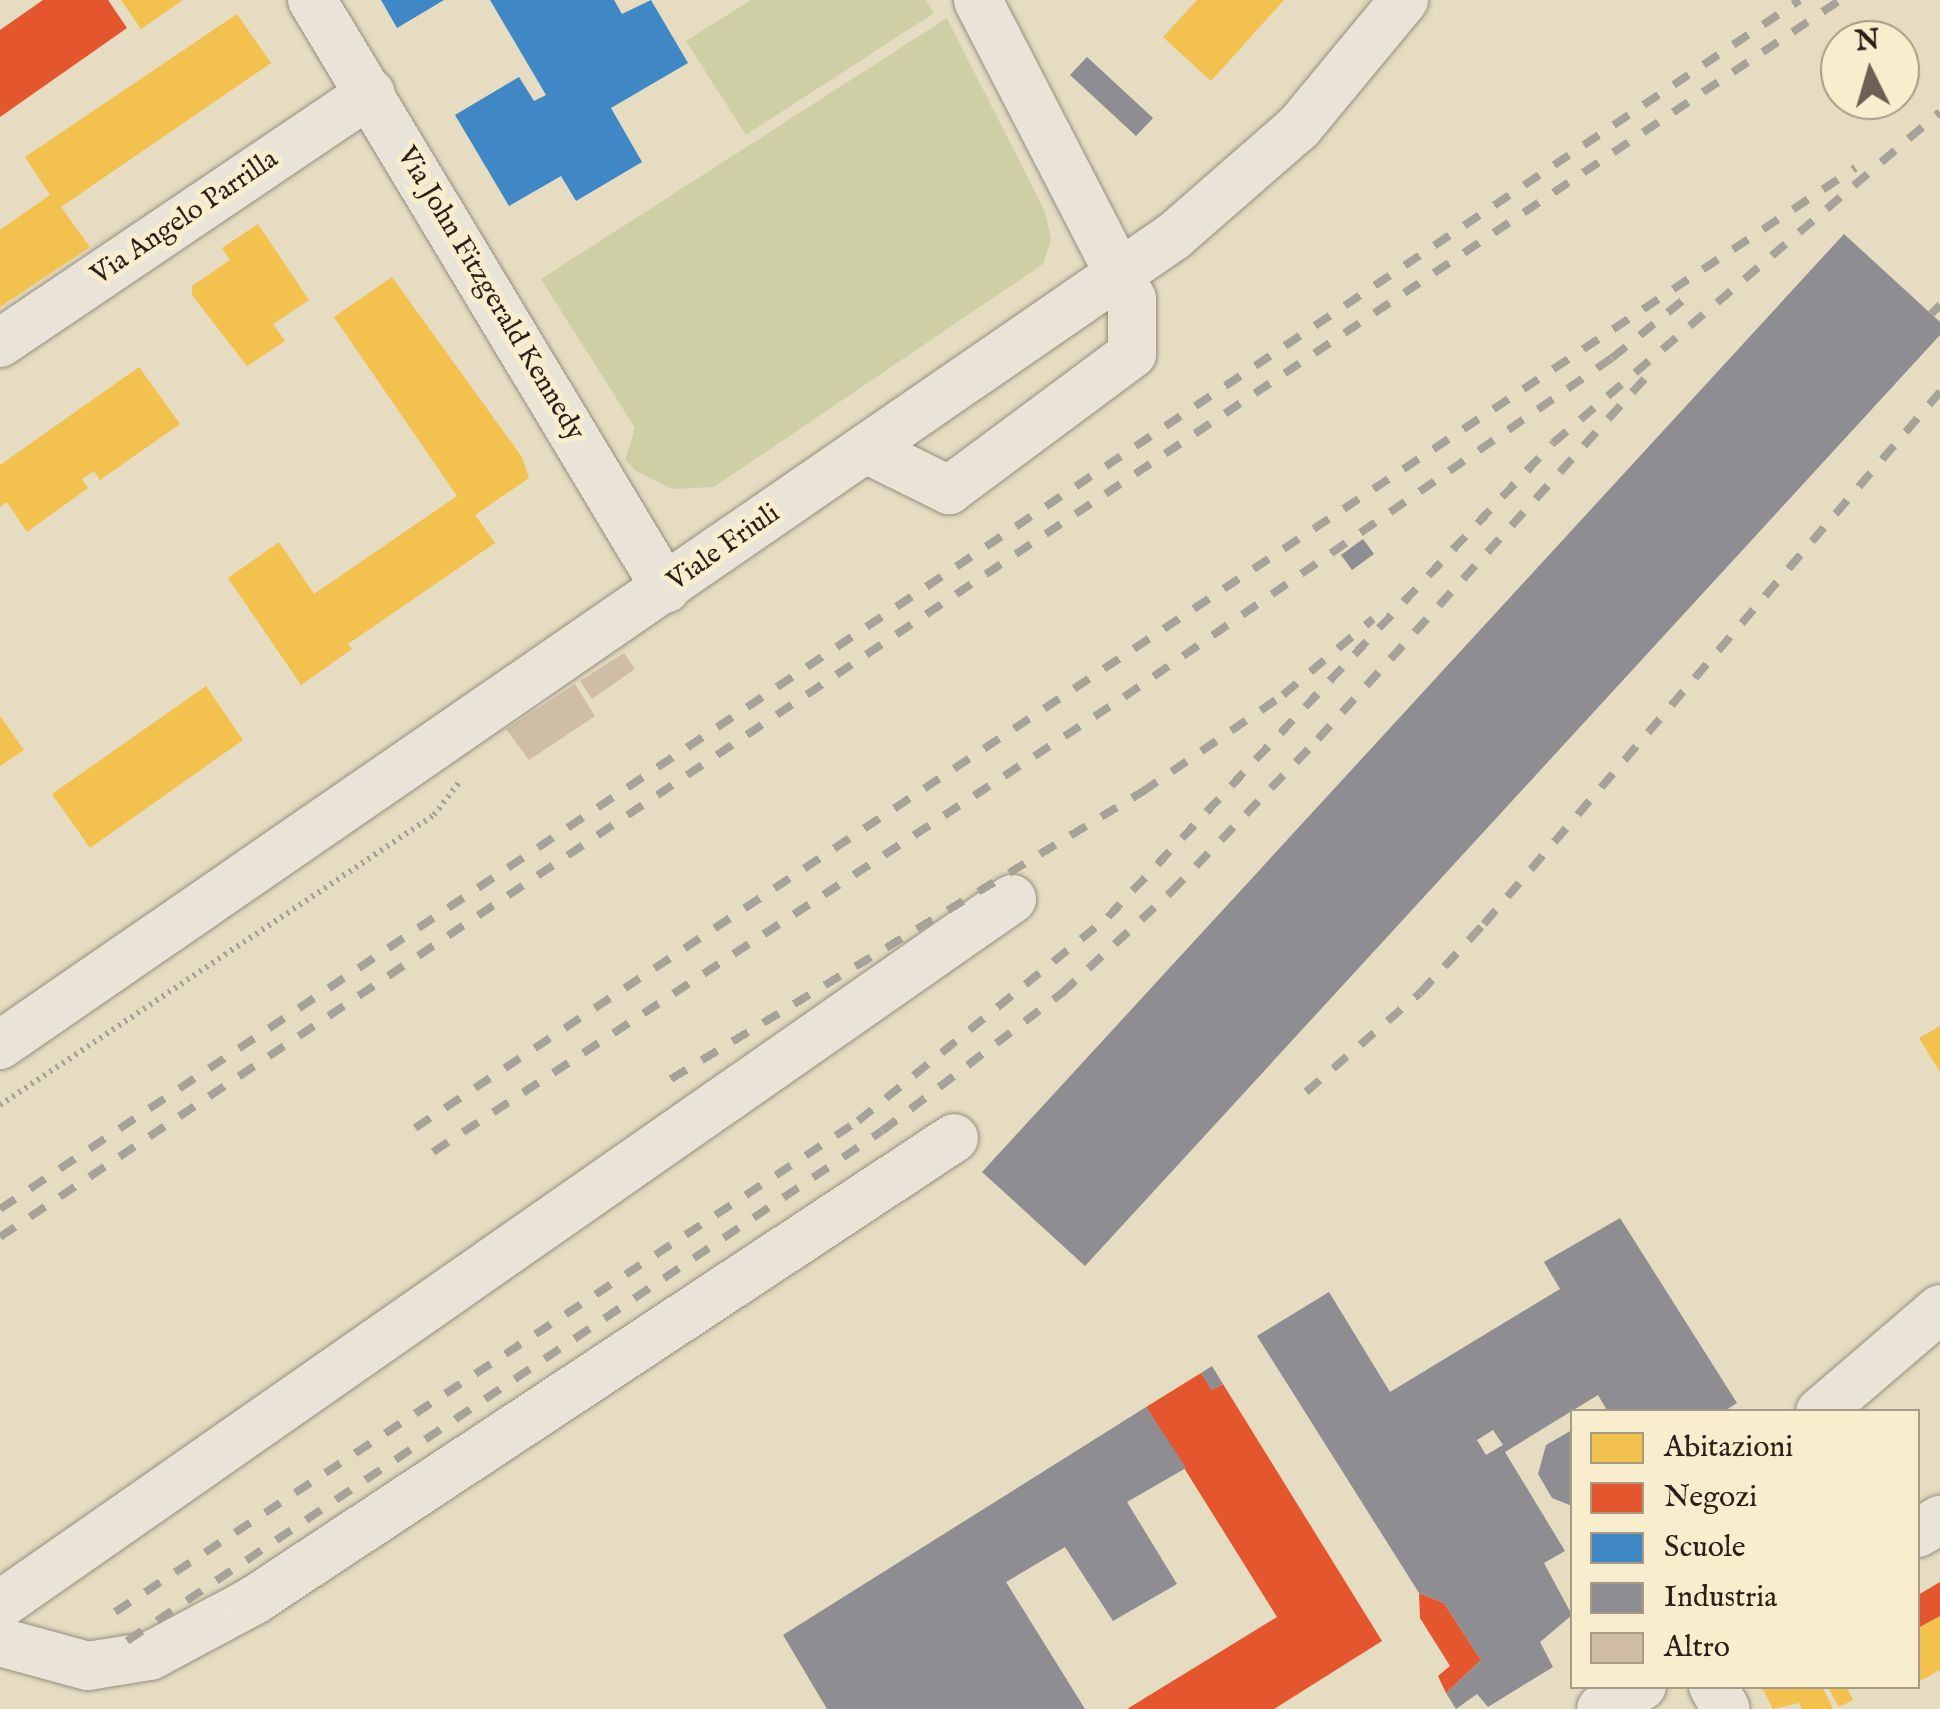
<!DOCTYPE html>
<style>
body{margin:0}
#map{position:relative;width:1940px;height:1709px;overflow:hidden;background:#e5dcc1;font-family:"IM FELL English",serif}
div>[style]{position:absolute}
.green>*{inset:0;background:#cecfa4}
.homes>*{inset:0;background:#f2c14e}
.shops>*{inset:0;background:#e4572e}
.schools>*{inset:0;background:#3f88c5}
.industry>*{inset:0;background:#8d8d92}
.building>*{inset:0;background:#cfbda8}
.path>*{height:6px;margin-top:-3px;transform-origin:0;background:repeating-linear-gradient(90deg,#a7a297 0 2.5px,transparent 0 7.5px)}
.roads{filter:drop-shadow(0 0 2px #968e7f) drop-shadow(0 0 2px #968e7f)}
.minor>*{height:48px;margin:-24px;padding:0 24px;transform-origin:24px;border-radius:24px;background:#e9e4d7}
.rail>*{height:8px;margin-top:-4px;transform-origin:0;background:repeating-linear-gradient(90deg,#a7a297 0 18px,transparent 0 36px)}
span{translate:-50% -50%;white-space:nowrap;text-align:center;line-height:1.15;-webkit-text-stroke:10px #f8edcd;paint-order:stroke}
.street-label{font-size:28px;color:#2d1f19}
.legend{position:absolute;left:1570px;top:1409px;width:350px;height:280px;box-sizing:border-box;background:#f8edcd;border:2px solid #a79b85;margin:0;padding:12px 18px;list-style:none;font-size:30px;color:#2d1f19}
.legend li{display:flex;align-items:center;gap:20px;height:50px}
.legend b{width:50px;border:2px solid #a79b85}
.north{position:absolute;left:1820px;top:20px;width:100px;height:100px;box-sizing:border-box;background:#f8edcd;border:2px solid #a79b85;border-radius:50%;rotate:355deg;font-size:28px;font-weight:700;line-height:40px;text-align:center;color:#2d1f19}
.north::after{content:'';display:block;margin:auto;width:35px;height:45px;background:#6d6154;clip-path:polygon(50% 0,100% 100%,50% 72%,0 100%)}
</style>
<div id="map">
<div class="green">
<i style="clip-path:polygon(751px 0,926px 0,934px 13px,746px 135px,686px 41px)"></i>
<i style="clip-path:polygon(947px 18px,1045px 212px,1051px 239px,1043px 264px,714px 487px,672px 489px,636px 471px,625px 460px,635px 428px,541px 279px)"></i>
</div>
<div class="homes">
<i style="clip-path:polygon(121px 0,183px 0,141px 29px)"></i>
<i style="clip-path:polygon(1197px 0,1284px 0,1211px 81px,1163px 37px)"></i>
<i style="clip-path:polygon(237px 14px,271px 63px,61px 207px,90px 247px,0 307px,0 230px,50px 195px,25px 157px)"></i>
<i style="clip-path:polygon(258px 224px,309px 300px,273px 324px,285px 341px,247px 366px,192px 295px,192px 286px,230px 260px,222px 248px)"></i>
<i style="clip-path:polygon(392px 277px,522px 457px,529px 478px,475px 515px,495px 543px,348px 644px,352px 649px,301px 685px,228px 578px,279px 542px,314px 594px,457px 496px,334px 317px)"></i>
<i style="clip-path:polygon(139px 367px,180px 424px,100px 480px,94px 471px,82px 479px,88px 488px,27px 532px,7px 502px,0 507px,0 465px)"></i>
<i style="clip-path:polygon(206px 686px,243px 740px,90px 848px,52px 794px)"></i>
<i style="clip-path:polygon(0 716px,24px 750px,0 766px)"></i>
<i style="clip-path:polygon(1940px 1026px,1940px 1072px,1919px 1038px)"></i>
<i style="clip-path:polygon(1940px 1616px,1940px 1670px,1918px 1682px,1918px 1628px)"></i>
<i style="clip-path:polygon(1761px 1686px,1822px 1686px,1833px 1709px,1802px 1709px,1799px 1703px,1773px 1709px)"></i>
<i style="clip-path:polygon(1846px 1686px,1853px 1700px,1839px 1707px,1829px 1689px)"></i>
</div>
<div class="shops">
<i style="clip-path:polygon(43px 0,108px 0,127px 28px,0 117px,0 30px)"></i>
<i style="clip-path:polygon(1201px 1373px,1212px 1390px,1223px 1384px,1382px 1641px,1274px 1709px,1127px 1709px,1277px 1617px,1146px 1407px)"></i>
<i style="clip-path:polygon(1940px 1582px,1940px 1616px,1918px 1628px,1918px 1595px)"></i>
<i style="clip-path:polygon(1419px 1593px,1444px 1603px,1481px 1660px,1446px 1693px,1438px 1676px,1450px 1666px,1420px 1618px)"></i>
</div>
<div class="schools">
<i style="clip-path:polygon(381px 0,444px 0,397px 28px)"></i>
<i style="clip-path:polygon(490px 0,614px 0,622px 14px,651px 0,688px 63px,611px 108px,642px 162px,576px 201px,561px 176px,509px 206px,455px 115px,519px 77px,534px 101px,546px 95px)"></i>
</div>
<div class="industry">
<i style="clip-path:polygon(1087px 57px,1153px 118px,1136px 136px,1070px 75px)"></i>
<i style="clip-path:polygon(1844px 234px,1940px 322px,1940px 335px,1085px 1266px,982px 1172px)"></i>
<i style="clip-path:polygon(1363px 539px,1374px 554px,1352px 570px,1341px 555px)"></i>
<i style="clip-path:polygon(evenodd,1620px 1218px,1737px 1403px,1723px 1412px,1608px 1412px,1598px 1395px,1505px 1452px,1565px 1551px,1544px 1563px,1572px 1615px,1540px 1642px,1553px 1667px,1488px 1707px,1477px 1694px,1456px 1709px,1446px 1693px,1481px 1660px,1444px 1603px,1419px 1593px,1257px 1336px,1329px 1292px,1390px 1392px,1560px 1289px,1544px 1262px,1620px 1218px,1493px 1430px,1503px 1445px,1486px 1455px,1477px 1440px,1493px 1430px)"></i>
<i style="clip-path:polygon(1212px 1366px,1223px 1384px,1212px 1390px,1201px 1373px)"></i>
<i style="clip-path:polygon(1146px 1407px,1186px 1468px,1127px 1502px,1177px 1584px,1113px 1621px,1065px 1547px,1006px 1582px,1085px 1709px,827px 1709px,783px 1635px)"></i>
<i style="clip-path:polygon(1572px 1430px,1572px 1506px,1552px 1498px,1538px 1474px,1546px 1445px)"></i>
</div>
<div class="building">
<i style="clip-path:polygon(624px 653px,635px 669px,592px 699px,580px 681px)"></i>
<i style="clip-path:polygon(575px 684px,595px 716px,529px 760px,506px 729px)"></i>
</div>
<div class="path">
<i style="left:0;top:1105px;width:522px;rotate:-33.75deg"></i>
<i style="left:434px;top:815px;width:43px;rotate:-52.6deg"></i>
</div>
<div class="roads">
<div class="minor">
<i style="left:312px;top:0;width:687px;rotate:58.99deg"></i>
<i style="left:0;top:343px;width:447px;rotate:-34deg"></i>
<i style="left:866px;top:449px;width:93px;rotate:26.3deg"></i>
<i style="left:949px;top:490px;width:228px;rotate:-36.6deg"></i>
<i style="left:1132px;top:354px;width:55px;rotate:-90deg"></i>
<i style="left:1132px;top:299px;width:336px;rotate:-117.3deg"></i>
<i style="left:0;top:1045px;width:1426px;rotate:-34.57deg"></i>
<i style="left:1174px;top:236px;width:166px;rotate:-41.1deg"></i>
<i style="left:1299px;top:127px;width:165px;rotate:-50.4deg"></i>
<i style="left:1820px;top:1412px;width:158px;rotate:-40.6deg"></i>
<i style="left:1918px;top:1533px;width:26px;rotate:-31deg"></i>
<i style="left:0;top:1605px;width:1234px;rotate:-34.9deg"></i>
<i style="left:0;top:1642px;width:91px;rotate:15.3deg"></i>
<i style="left:88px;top:1666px;width:63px;rotate:-9.2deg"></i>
<i style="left:150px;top:1656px;width:117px;rotate:-28.1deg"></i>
<i style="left:253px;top:1601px;width:840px;rotate:-33.44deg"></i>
<i style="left:1713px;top:1686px;width:26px;rotate:61deg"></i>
<i style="left:1601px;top:1709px;width:47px;rotate:-29.3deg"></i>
</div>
</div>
<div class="rail">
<i style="left:1931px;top:314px;width:13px;rotate:-45deg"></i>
<i style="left:671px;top:1079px;width:552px;rotate:-31.36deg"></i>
<i style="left:1142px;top:792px;width:171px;rotate:-34.5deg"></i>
<i style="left:1283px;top:695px;width:118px;rotate:-40.2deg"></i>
<i style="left:1306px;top:1092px;width:151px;rotate:-41deg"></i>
<i style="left:1420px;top:993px;width:94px;rotate:-47.2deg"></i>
<i style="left:1484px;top:924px;width:701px;rotate:-49.4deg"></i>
<i style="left:415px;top:1128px;width:1731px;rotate:-33.69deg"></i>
<i style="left:433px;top:1152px;width:827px;rotate:-33.36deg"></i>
<i style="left:1124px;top:697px;width:594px;rotate:-34.79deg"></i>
<i style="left:1612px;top:358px;width:98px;rotate:-39.2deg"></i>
<i style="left:0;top:1209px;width:2168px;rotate:-33.89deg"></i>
<i style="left:0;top:1237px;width:2217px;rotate:-33.91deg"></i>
<i style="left:115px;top:1612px;width:891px;rotate:-33.46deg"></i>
<i style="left:858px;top:1121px;width:323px;rotate:-39.2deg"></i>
<i style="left:1108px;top:917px;width:650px;rotate:-46.81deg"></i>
<i style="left:1553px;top:443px;width:509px;rotate:-40.54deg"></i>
<i style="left:127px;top:1641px;width:911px;rotate:-34.04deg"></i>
<i style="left:882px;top:1131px;width:227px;rotate:-37.5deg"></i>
<i style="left:1062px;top:993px;width:149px;rotate:-42.8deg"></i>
<i style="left:1171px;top:892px;width:212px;rotate:-46.1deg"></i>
<i style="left:1318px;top:739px;width:491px;rotate:-47.8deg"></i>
</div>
<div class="street-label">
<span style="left:185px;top:218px;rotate:-34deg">Via Angelo Parrilla</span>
<span style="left:490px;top:294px;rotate:59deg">Via John Fitzgerald Kennedy</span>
<span style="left:724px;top:548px;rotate:-35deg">Viale Friuli</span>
</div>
<ul class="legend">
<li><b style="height:28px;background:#f2c14e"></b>Abitazioni</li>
<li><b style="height:28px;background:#e4572e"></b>Negozi</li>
<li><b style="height:28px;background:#3f88c5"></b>Scuole</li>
<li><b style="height:28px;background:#8d8d92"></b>Industria</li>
<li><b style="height:28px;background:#cfbda8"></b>Altro</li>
</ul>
<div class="north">N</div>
</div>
